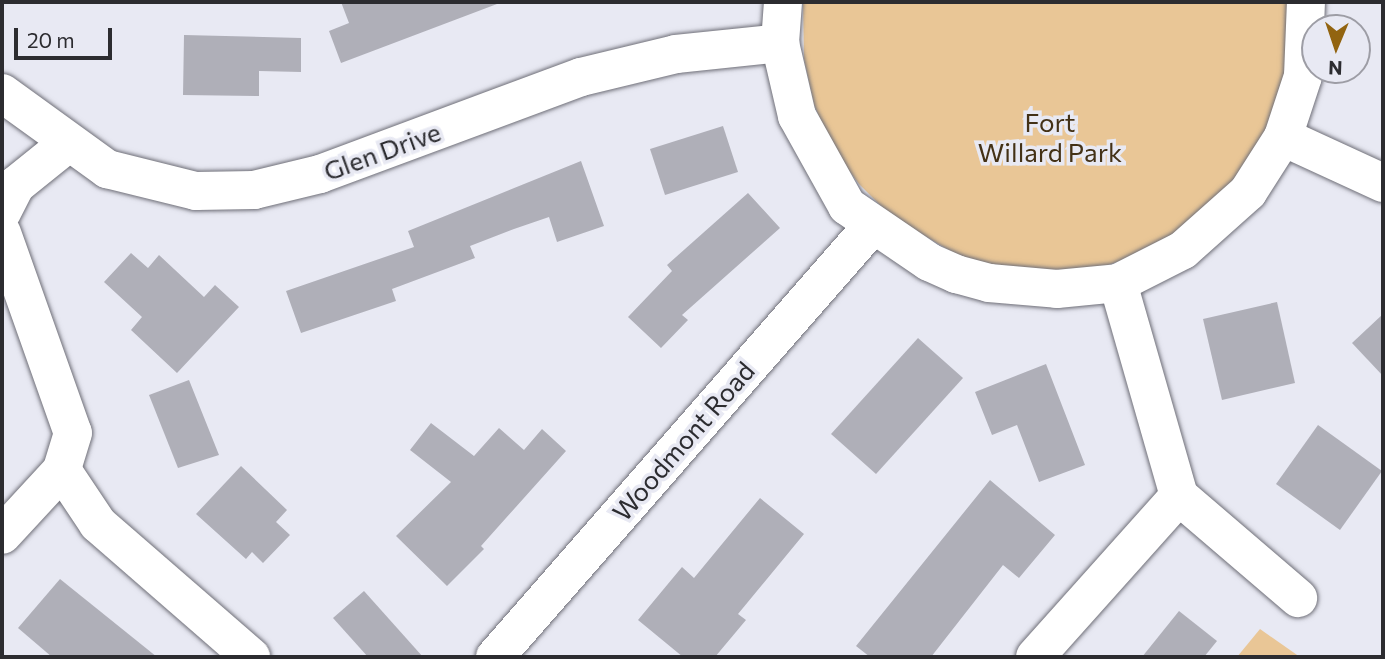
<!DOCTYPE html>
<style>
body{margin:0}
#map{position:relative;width:1385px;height:659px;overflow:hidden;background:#e8e9f3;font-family:Commissioner,sans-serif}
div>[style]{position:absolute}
.green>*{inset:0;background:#e9c696}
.building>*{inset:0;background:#afafb8}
.roads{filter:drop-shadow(0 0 2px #6f6f78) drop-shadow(0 0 2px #6f6f78)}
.minor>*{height:38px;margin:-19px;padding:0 19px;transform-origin:19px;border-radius:19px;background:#fff}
span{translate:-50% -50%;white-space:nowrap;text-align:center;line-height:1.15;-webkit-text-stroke:7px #e8e9f3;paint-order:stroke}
.park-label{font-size:26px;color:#433116}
.street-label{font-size:26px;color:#2c2c30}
.frame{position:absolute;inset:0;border:4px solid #2c2c30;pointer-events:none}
.north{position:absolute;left:1301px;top:14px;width:70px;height:70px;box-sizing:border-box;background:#e8e9f3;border:2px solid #9d9da5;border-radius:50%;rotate:182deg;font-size:19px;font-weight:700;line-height:28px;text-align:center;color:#2c2c30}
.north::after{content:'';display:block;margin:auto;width:24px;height:32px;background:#926410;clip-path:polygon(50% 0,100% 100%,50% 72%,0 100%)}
.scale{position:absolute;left:14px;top:28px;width:98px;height:32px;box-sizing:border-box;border:4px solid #2c2c30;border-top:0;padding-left:9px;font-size:21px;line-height:24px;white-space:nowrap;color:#2c2c30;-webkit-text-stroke:5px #e8e9f3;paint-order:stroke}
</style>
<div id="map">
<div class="green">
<i style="clip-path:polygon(803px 2px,1289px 2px,1290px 51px,1282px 98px,1262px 148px,1227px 193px,1152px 250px,1105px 266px,1055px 274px,966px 260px,891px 216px,859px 184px,831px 146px,814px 104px,804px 59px)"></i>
<i style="clip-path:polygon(1260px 629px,1300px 657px,1237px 657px)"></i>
</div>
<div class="building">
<i style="clip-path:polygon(341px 2px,496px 2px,497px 4px,341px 63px,329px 31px,349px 23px)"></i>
<i style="clip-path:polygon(184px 35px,301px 38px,301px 72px,259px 71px,259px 96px,183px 95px)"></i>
<i style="clip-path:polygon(723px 126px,738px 172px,665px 195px,650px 149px)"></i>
<i style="clip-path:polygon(581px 161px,604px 226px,557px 242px,549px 217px,514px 229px,470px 246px,475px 258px,392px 289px,396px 301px,301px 333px,286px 291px,414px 247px,408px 231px)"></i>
<i style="clip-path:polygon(748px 193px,780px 228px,682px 315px,688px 320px,661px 348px,628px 317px,672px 271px,667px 265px)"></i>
<i style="clip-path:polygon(131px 253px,148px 268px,159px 255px,204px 297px,215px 285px,239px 307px,177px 373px,131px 330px,142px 317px,104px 282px)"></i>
<i style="clip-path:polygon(1277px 302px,1295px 383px,1222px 400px,1203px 319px)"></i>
<i style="clip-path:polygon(1383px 314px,1383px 376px,1352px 343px)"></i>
<i style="clip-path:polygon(918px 338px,963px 378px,876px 474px,831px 434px)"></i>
<i style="clip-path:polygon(1046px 364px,1085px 465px,1039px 482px,1017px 425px,992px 435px,975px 392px)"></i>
<i style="clip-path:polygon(189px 380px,219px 455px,178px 468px,149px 395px)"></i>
<i style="clip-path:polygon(431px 423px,474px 456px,499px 428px,524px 450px,542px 429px,566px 451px,481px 546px,484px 549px,447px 586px,396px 536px,451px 482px,410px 450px)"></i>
<i style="clip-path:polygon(1318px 425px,1382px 471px,1340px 530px,1276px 484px)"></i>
<i style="clip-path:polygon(241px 466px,287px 510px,276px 522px,290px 535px,263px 563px,252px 552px,246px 559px,196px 514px)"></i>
<i style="clip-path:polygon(990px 480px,1055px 535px,1019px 578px,1003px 565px,931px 657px,870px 657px,856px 646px)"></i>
<i style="clip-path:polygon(760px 498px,804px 534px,738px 614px,746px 620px,715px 657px,683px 657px,638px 620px,682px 567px,694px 578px)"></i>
<i style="clip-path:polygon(60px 579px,157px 657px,52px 657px,18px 628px)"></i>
<i style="clip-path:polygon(364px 591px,423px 657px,368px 657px,333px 618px)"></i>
<i style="clip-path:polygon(1179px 611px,1217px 641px,1204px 657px,1142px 657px)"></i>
</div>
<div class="roads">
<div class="minor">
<i style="left:783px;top:2px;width:41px;rotate:94.2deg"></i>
<i style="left:780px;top:43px;width:75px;rotate:76.9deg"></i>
<i style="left:797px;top:116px;width:103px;rotate:60.9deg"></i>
<i style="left:847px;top:206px;width:99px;rotate:34.3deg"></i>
<i style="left:929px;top:262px;width:30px;rotate:24deg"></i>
<i style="left:956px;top:274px;width:34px;rotate:15deg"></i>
<i style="left:989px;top:283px;width:68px;rotate:5deg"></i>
<i style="left:1057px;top:289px;width:61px;rotate:-5.6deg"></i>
<i style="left:1118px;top:283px;width:73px;rotate:-26.9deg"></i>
<i style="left:1183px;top:250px;width:87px;rotate:-41.7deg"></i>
<i style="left:1248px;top:192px;width:65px;rotate:-57.5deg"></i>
<i style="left:1283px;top:137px;width:64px;rotate:-71.8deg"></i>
<i style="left:1303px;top:76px;width:74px;rotate:-87.7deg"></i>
<i style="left:2px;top:93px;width:130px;rotate:35.9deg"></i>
<i style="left:107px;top:169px;width:92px;rotate:13.9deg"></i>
<i style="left:196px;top:191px;width:58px;rotate:-1deg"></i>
<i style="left:254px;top:190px;width:68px;rotate:-13.6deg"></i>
<i style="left:320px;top:174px;width:278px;rotate:-20.4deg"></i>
<i style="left:581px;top:77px;width:98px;rotate:-13.6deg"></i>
<i style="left:676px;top:54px;width:105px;rotate:-6deg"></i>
<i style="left:1283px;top:137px;width:110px;rotate:24.7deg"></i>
<i style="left:2px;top:212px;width:30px;rotate:-63deg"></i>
<i style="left:16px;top:185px;width:65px;rotate:-38.8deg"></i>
<i style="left:2px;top:233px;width:212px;rotate:70.5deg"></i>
<i style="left:73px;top:433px;width:39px;rotate:107deg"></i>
<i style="left:62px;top:470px;width:88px;rotate:132.7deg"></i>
<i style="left:1118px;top:283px;width:222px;rotate:74deg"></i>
<i style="left:1179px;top:496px;width:157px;rotate:40.6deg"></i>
<i style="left:62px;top:470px;width:65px;rotate:56.3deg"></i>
<i style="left:98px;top:524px;width:203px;rotate:41deg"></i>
<i style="left:495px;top:657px;width:573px;rotate:-48.82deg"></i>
<i style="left:1035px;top:657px;width:216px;rotate:-48.2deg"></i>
</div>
</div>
<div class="park-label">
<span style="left:1050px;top:137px">Fort<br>Willard Park</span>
</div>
<div class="street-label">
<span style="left:382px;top:151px;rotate:-20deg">Glen Drive</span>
<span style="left:683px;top:441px;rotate:-49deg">Woodmont Road</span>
</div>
<div class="frame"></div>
<div class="north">N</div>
<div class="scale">20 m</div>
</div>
